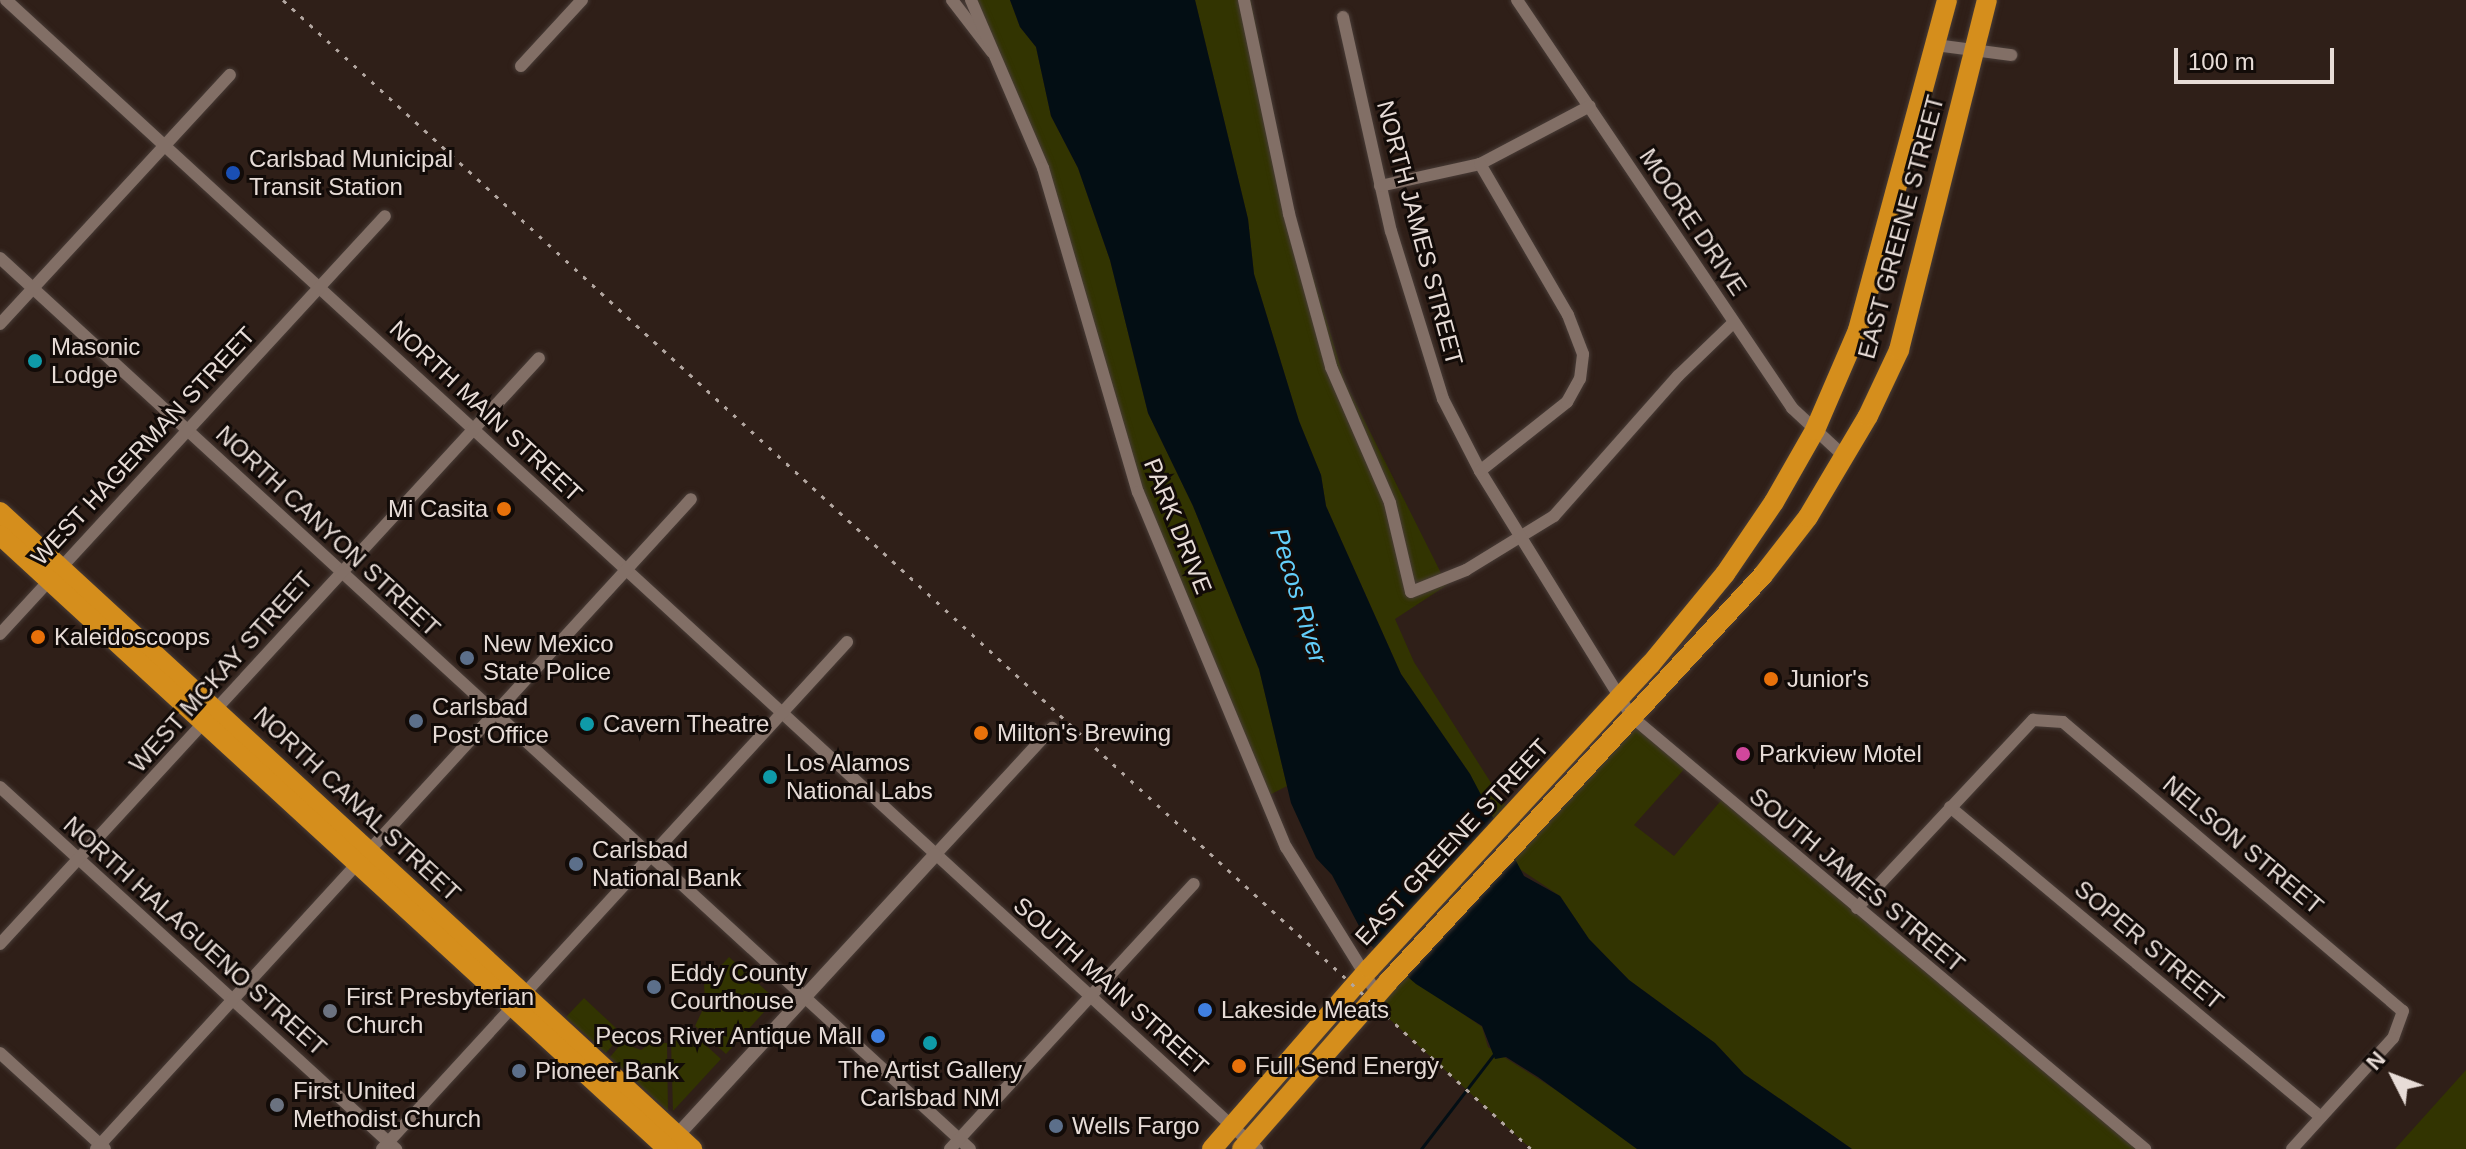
<!DOCTYPE html>
<style>
body{margin:0}
#map{position:relative;width:2466px;height:1149px;overflow:hidden;background:#2f1f18;font-family:Helvetica,sans-serif}
div>[style]{position:absolute}
.green>*{inset:0;background:#323401}
.water>*{inset:0;background:#030e14}
.stream>*{height:3px;margin:-1.5px;padding:0 1.5px;transform-origin:1.5px;border-radius:1.5px;background:#030e14}
.roads{filter:drop-shadow(0 0 2px #483c37) drop-shadow(0 0 2px #483c37)}
.minor>*{height:12px;margin:-6px;padding:0 6px;transform-origin:6px;border-radius:6px;background:#826f66}
.tertiary>*{height:14px;margin:-7px;padding:0 7px;transform-origin:7px;border-radius:7px;background:#826f66}
.trunk>*{height:20px;margin:-10px;padding:0 10px;transform-origin:10px;border-radius:10px;background:#d58e1c}
.rail>*{height:3px;margin-top:-1.5px;transform-origin:0;background:repeating-linear-gradient(90deg,#b2a6a0 0 4px,transparent 0 12px)}
.dots>*{width:22px;height:22px;translate:-50% -50%;box-sizing:border-box;border:4px solid #120b08;border-radius:50%}
span{translate:-50% -50%;white-space:nowrap;text-align:center;line-height:1.15;-webkit-text-stroke:6px #120b08;paint-order:stroke}
.poi-label{font-size:24px;color:#e7dcd7}
.left{translate:0 -50%;text-align:left}
.right{translate:-100% -50%;text-align:right}
.street-label{font-size:24px;color:#e7dcd7}
.water-label{font-size:26px;color:#63cefa;font-style:italic}
.north{position:absolute;left:2354px;top:1037px;width:80px;height:80px;-webkit-text-stroke:6px #120b08;paint-order:stroke;rotate:312deg;font-size:22px;font-weight:700;line-height:32px;text-align:center;color:#e7dcd7}
.north::after{content:'';display:block;margin:auto;width:28px;height:36px;background:#e7dcd7;clip-path:polygon(50% 0,100% 100%,50% 72%,0 100%)}
.scale{position:absolute;left:2174px;top:48px;width:160px;height:36px;box-sizing:border-box;border:4px solid #e7dcd7;border-top:0;padding-left:10px;font-size:24px;line-height:28px;white-space:nowrap;color:#e7dcd7;-webkit-text-stroke:6px #120b08;paint-order:stroke}
</style>
<div id="map">
<div class="green">
<i style="clip-path:polygon(971px 0,1010px 0,1020px 27px,1036px 47px,1051px 116px,1078px 168px,1110px 260px,1148px 413px,1193px 506px,1259px 669px,1287px 786px,1264px 798px,1138px 492px,1052px 196px)"></i>
<i style="clip-path:polygon(1195px 0,1251px 0,1294px 212px,1345px 382px,1447px 585px,1395px 619px,1414px 662px,1523px 833px,1632px 717px,1687px 766px,1634px 825px,1674px 856px,1724px 797px,2145px 1149px,1852px 1149px,1744px 1074px,1715px 1043px,1629px 980px,1589px 939px,1560px 896px,1515px 866px,1470px 774px,1401px 674px,1326px 506px,1321px 475px,1299px 421px,1254px 274px,1248px 219px)"></i>
<i style="clip-path:polygon(729px 957px,773px 997px,705px 1001px,704px 984px)"></i>
<i style="clip-path:polygon(1399px 970px,1482px 1027px,1488px 1047px,1586px 1109px,1637px 1149px,1531px 1149px,1371px 1002px)"></i>
<i style="clip-path:polygon(584px 998px,617px 1029px,617px 1040px,606px 1053px,566px 1017px)"></i>
<i style="clip-path:polygon(773px 1002px,726px 1054px,695px 1026px,704px 1007px)"></i>
<i style="clip-path:polygon(690px 1031px,721px 1059px,673px 1111px,671px 1042px)"></i>
<i style="clip-path:polygon(652px 1042px,667px 1043px,668px 1111px,610px 1057px,622px 1043px,641px 1050px)"></i>
<i style="clip-path:polygon(2466px 1070px,2466px 1149px,2395px 1149px)"></i>
</div>
<div class="water">
<i style="clip-path:polygon(1010px 0,1195px 0,1248px 219px,1254px 274px,1299px 421px,1321px 475px,1326px 506px,1401px 674px,1470px 774px,1524px 876px,1560px 896px,1589px 939px,1629px 980px,1715px 1043px,1744px 1074px,1852px 1149px,1637px 1149px,1538px 1077px,1506px 1057px,1495px 1059px,1482px 1026px,1416px 984px,1368px 943px,1332px 875px,1316px 858px,1291px 803px,1259px 669px,1193px 506px,1148px 413px,1110px 260px,1078px 168px,1051px 116px,1036px 47px,1020px 27px)"></i>
</div>
<div class="stream">
<i style="left:1421px;top:1149px;width:120px;rotate:-52.5deg"></i>
</div>
<div class="roads">
<div class="minor">
<i style="left:6px;top:0;width:1699px;rotate:42.57deg"></i>
<i style="left:952px;top:0;width:66px;rotate:52.4deg"></i>
<i style="left:971px;top:0;width:183px;rotate:66.8deg"></i>
<i style="left:1043px;top:168px;width:338px;rotate:73.7deg"></i>
<i style="left:1138px;top:492px;width:385px;rotate:67.4deg"></i>
<i style="left:1286px;top:847px;width:173px;rotate:58.2deg"></i>
<i style="left:1244px;top:0;width:219px;rotate:78.1deg"></i>
<i style="left:1289px;top:214px;width:159px;rotate:74.6deg"></i>
<i style="left:1331px;top:367px;width:148px;rotate:66.5deg"></i>
<i style="left:1390px;top:503px;width:91px;rotate:76.7deg"></i>
<i style="left:1411px;top:592px;width:59px;rotate:-21.8deg"></i>
<i style="left:1466px;top:570px;width:103px;rotate:-31.5deg"></i>
<i style="left:1554px;top:516px;width:187px;rotate:-48.5deg"></i>
<i style="left:1678px;top:376px;width:76px;rotate:-43.9deg"></i>
<i style="left:1517px;top:0;width:492px;rotate:56deg"></i>
<i style="left:1792px;top:408px;width:72px;rotate:42.8deg"></i>
<i style="left:1343px;top:17px;width:219px;rotate:77.4deg"></i>
<i style="left:1391px;top:231px;width:176px;rotate:72.8deg"></i>
<i style="left:1443px;top:399px;width:81px;rotate:62.8deg"></i>
<i style="left:1480px;top:471px;width:289px;rotate:58.3deg"></i>
<i style="left:1632px;top:717px;width:671px;rotate:40.1deg"></i>
<i style="left:1936px;top:45px;width:76px;rotate:7.6deg"></i>
<i style="left:521px;top:66px;width:90px;rotate:-47.3deg"></i>
<i style="left:1380px;top:186px;width:102px;rotate:-12.4deg"></i>
<i style="left:1480px;top:164px;width:124px;rotate:-27.8deg"></i>
<i style="left:0;top:258px;width:1317px;rotate:42.57deg"></i>
<i style="left:0;top:324px;width:339px;rotate:-47.3deg"></i>
<i style="left:1480px;top:471px;width:111px;rotate:-38.4deg"></i>
<i style="left:1567px;top:402px;width:26px;rotate:-61deg"></i>
<i style="left:1580px;top:379px;width:25px;rotate:-83deg"></i>
<i style="left:1583px;top:354px;width:42px;rotate:-111deg"></i>
<i style="left:1568px;top:315px;width:175px;rotate:-120.2deg"></i>
<i style="left:0;top:634px;width:568px;rotate:-47.35deg"></i>
<i style="left:0;top:787px;width:537px;rotate:42.43deg"></i>
<i style="left:1950px;top:807px;width:483px;rotate:39.9deg"></i>
<i style="left:935px;top:855px;width:173px;rotate:-47.3deg"></i>
<i style="left:1857px;top:908px;width:258px;rotate:-46.9deg"></i>
<i style="left:2033px;top:720px;width:30px;rotate:4deg"></i>
<i style="left:2063px;top:722px;width:446px;rotate:40.4deg"></i>
<i style="left:2403px;top:1011px;width:29px;rotate:110deg"></i>
<i style="left:2393px;top:1038px;width:150px;rotate:132.3deg"></i>
<i style="left:0;top:944px;width:796px;rotate:-47.39deg"></i>
<i style="left:0;top:1053px;width:142px;rotate:42.4deg"></i>
<i style="left:96px;top:1149px;width:881px;rotate:-47.53deg"></i>
<i style="left:382px;top:1149px;width:688px;rotate:-47.47deg"></i>
<i style="left:950px;top:1149px;width:360px;rotate:-47.4deg"></i>
</div>
<div class="tertiary">
<i style="left:673px;top:1140px;width:387px;rotate:-47.4deg"></i>
</div>
<div class="trunk">
<i style="left:0;top:512px;width:941px;rotate:42.63deg"></i>
<i style="left:0;top:535px;width:907px;rotate:42.59deg"></i>
<i style="left:1212px;top:1149px;width:240px;rotate:-48.9deg"></i>
<i style="left:1370px;top:968px;width:413px;rotate:-47.3deg"></i>
<i style="left:1650px;top:665px;width:118px;rotate:-50.5deg"></i>
<i style="left:1725px;top:574px;width:87px;rotate:-55.8deg"></i>
<i style="left:1774px;top:502px;width:83px;rotate:-60.3deg"></i>
<i style="left:1815px;top:430px;width:109px;rotate:-66.7deg"></i>
<i style="left:1858px;top:330px;width:342px;rotate:-74.9deg"></i>
<i style="left:1242px;top:1149px;width:222px;rotate:-48.8deg"></i>
<i style="left:1388px;top:982px;width:553px;rotate:-47.34deg"></i>
<i style="left:1763px;top:575px;width:73px;rotate:-52.2deg"></i>
<i style="left:1808px;top:517px;width:117px;rotate:-59.3deg"></i>
<i style="left:1868px;top:416px;width:73px;rotate:-64.8deg"></i>
<i style="left:1899px;top:350px;width:361px;rotate:-75.9deg"></i>
</div>
</div>
<div class="rail">
<i style="left:283px;top:0;width:1696px;rotate:42.63deg"></i>
</div>
<div class="dots">
<i style="left:233px;top:173px;background:#1a4fb4"></i>
<i style="left:35px;top:361px;background:#0f9aa8"></i>
<i style="left:504px;top:509px;background:#e8710a"></i>
<i style="left:38px;top:637px;background:#e8710a"></i>
<i style="left:467px;top:658px;background:#5c6f8a"></i>
<i style="left:1771px;top:679px;background:#e8710a"></i>
<i style="left:416px;top:721px;background:#5c6f8a"></i>
<i style="left:587px;top:724px;background:#0f9aa8"></i>
<i style="left:981px;top:733px;background:#e8710a"></i>
<i style="left:1743px;top:754px;background:#d1479c"></i>
<i style="left:770px;top:777px;background:#0f9aa8"></i>
<i style="left:576px;top:864px;background:#5c6f8a"></i>
<i style="left:654px;top:987px;background:#5c6f8a"></i>
<i style="left:1205px;top:1010px;background:#3f7fe0"></i>
<i style="left:330px;top:1011px;background:#6b7280"></i>
<i style="left:878px;top:1036px;background:#3f7fe0"></i>
<i style="left:930px;top:1043px;background:#0f9aa8"></i>
<i style="left:1239px;top:1066px;background:#e8710a"></i>
<i style="left:519px;top:1071px;background:#5c6f8a"></i>
<i style="left:277px;top:1105px;background:#6b7280"></i>
<i style="left:1056px;top:1126px;background:#5c6f8a"></i>
</div>
<div class="poi-label">
<span class="left" style="left:249px;top:173px">Carlsbad Municipal<br>Transit Station</span>
<span class="left" style="left:51px;top:361px">Masonic<br>Lodge</span>
<span class="right" style="left:488px;top:509px">Mi Casita</span>
<span class="left" style="left:54px;top:637px">Kaleidoscoops</span>
<span class="left" style="left:483px;top:658px">New Mexico<br>State Police</span>
<span class="left" style="left:1787px;top:679px">Junior's</span>
<span class="left" style="left:432px;top:721px">Carlsbad<br>Post Office</span>
<span class="left" style="left:603px;top:724px">Cavern Theatre</span>
<span class="left" style="left:997px;top:733px">Milton's Brewing</span>
<span class="left" style="left:1759px;top:754px">Parkview Motel</span>
<span class="left" style="left:786px;top:777px">Los Alamos<br>National Labs</span>
<span class="left" style="left:592px;top:864px">Carlsbad<br>National Bank</span>
<span class="left" style="left:670px;top:987px">Eddy County<br>Courthouse</span>
<span class="left" style="left:346px;top:1011px">First Presbyterian<br>Church</span>
<span class="left" style="left:1221px;top:1010px">Lakeside Meats</span>
<span class="right" style="left:862px;top:1036px">Pecos River Antique Mall</span>
<span class="left" style="left:1255px;top:1066px">Full Send Energy</span>
<span style="left:930px;top:1084px">The Artist Gallery<br>Carlsbad NM</span>
<span class="left" style="left:535px;top:1071px">Pioneer Bank</span>
<span class="left" style="left:293px;top:1105px">First United<br>Methodist Church</span>
<span class="left" style="left:1072px;top:1126px">Wells Fargo</span>
</div>
<div class="street-label">
<span style="left:1693px;top:222px;rotate:56deg">MOORE DRIVE</span>
<span style="left:1901px;top:227px;rotate:-75deg">EAST GREENE STREET</span>
<span style="left:1420px;top:233px;rotate:75deg">NORTH JAMES STREET</span>
<span style="left:486px;top:411px;rotate:43deg">NORTH MAIN STREET</span>
<span style="left:143px;top:446px;rotate:-47deg">WEST HAGERMAN STREET</span>
<span style="left:1178px;top:526px;rotate:68deg">PARK DRIVE</span>
<span style="left:328px;top:531px;rotate:43deg">NORTH CANYON STREET</span>
<span style="left:221px;top:672px;rotate:-48deg">WEST MCKAY STREET</span>
<span style="left:357px;top:804px;rotate:43deg">NORTH CANAL STREET</span>
<span style="left:1452px;top:842px;rotate:-47deg">EAST GREENE STREET</span>
<span style="left:2243px;top:845px;rotate:40deg">NELSON STREET</span>
<span style="left:1857px;top:880px;rotate:40deg">SOUTH JAMES STREET</span>
<span style="left:195px;top:936px;rotate:42deg">NORTH HALAGUENO STREET</span>
<span style="left:2149px;top:945px;rotate:40deg">SOPER STREET</span>
<span style="left:1111px;top:986px;rotate:42deg">SOUTH MAIN STREET</span>
</div>
<div class="water-label">
<span style="left:1298px;top:596px;rotate:73deg">Pecos River</span>
</div>
<div class="north">N</div>
<div class="scale">100 m</div>
</div>
